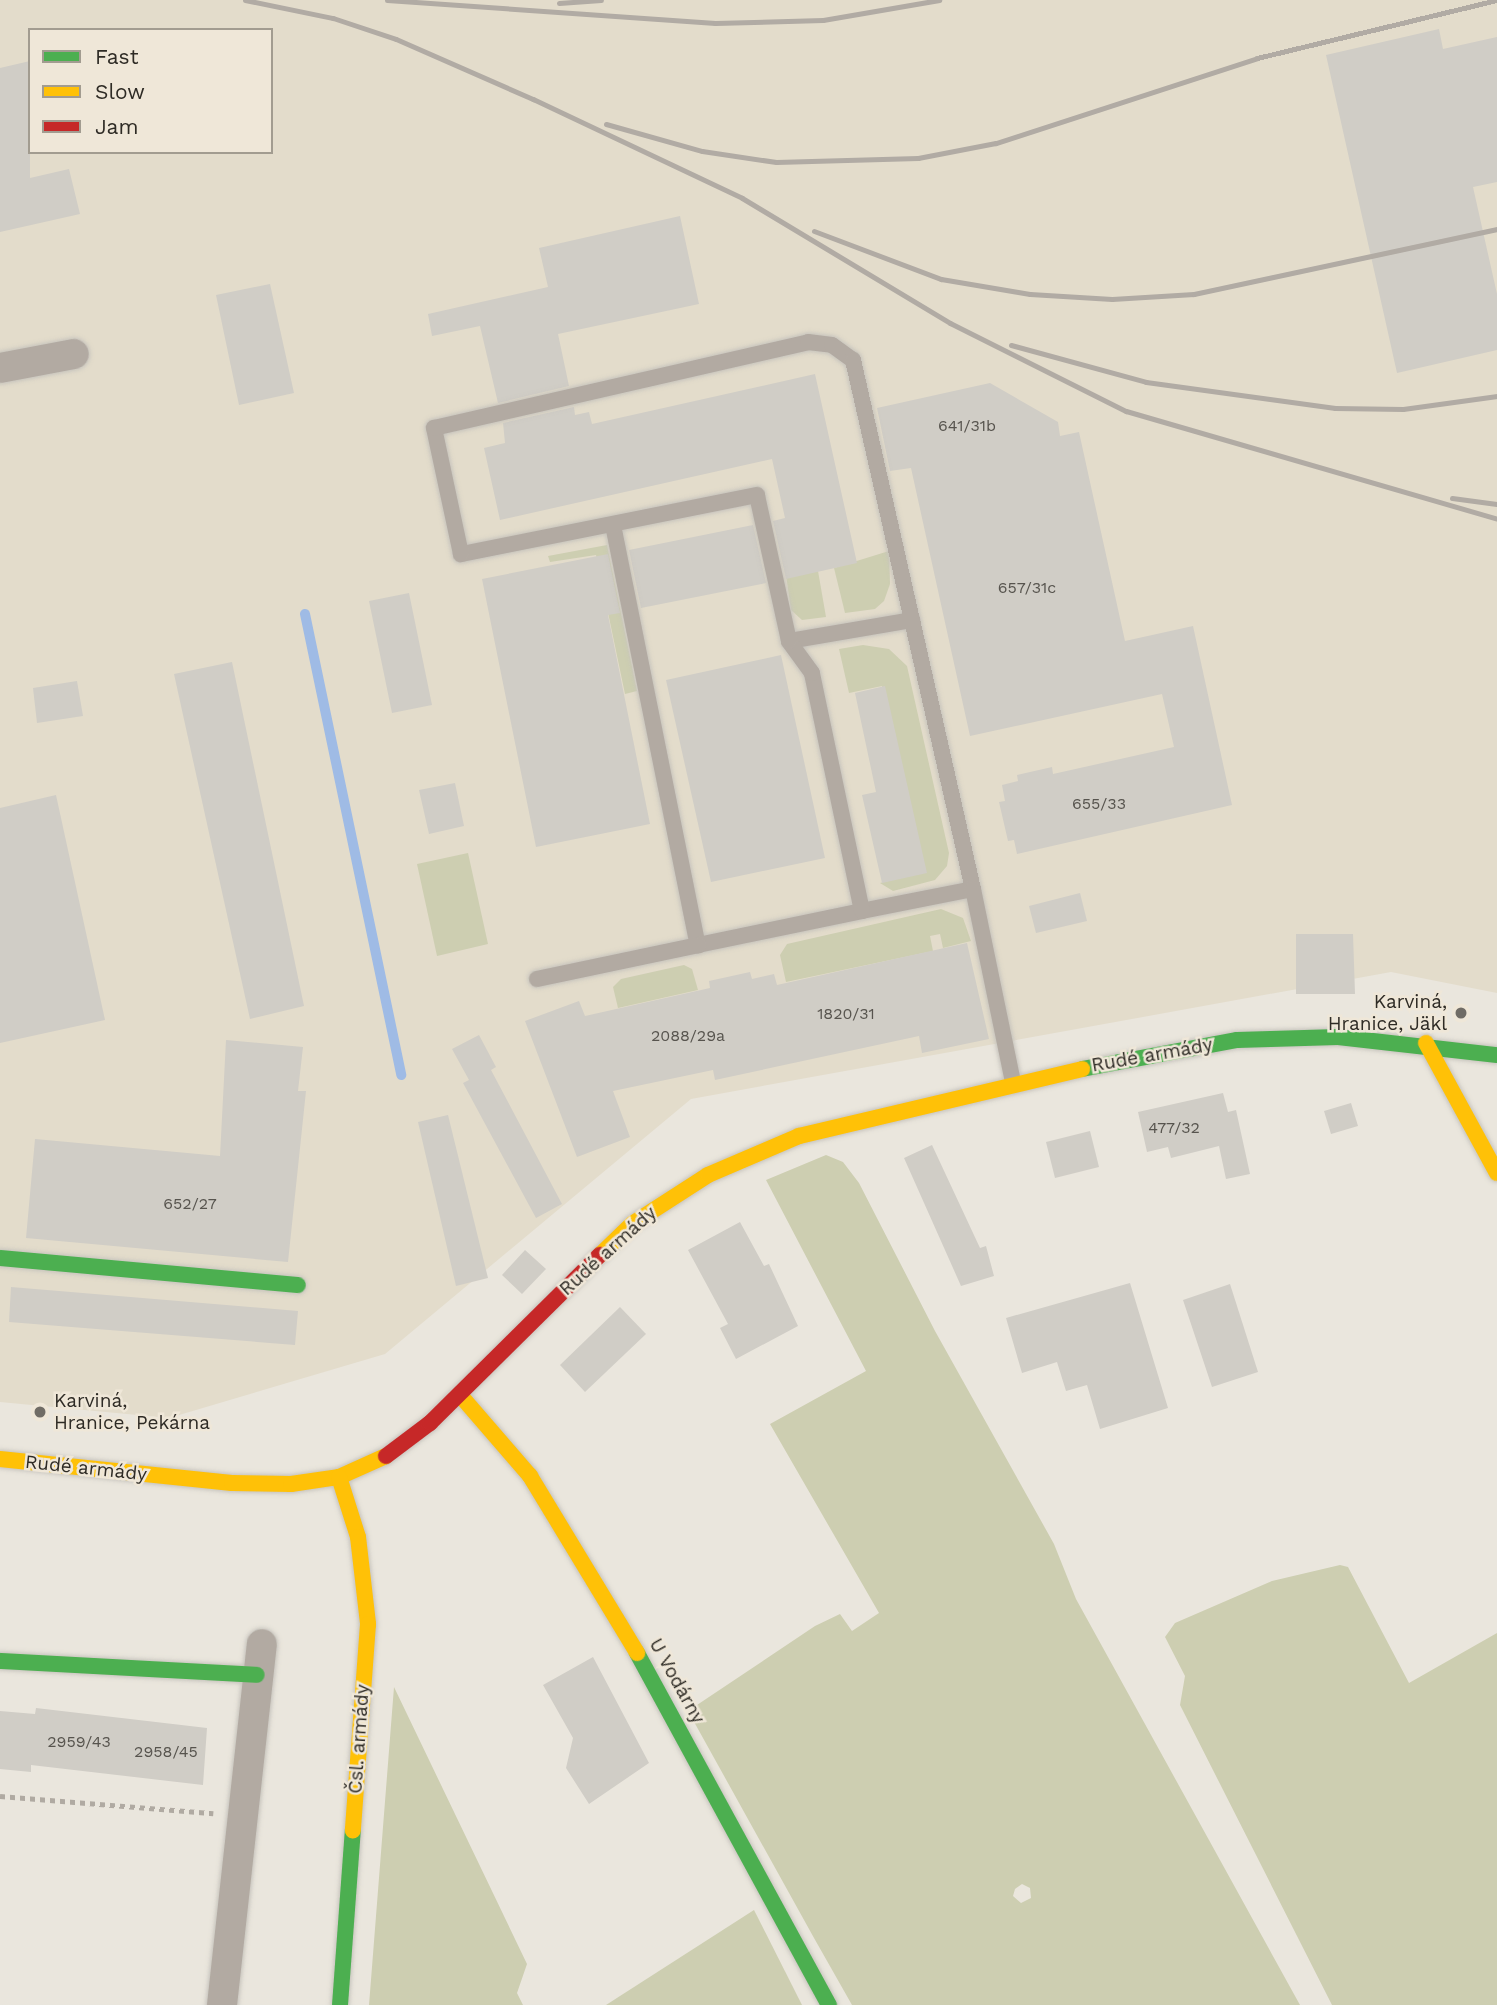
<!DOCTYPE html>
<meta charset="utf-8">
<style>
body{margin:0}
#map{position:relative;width:1497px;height:2005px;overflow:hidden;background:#eae6dd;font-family:"Work Sans",sans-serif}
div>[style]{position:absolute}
.built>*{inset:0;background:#e3dccb}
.green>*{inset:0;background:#cdceb1}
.stream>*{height:10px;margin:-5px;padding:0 5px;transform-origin:5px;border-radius:5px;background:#9fbbe5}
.building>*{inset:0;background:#d0cdc6}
.path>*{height:4.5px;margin-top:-2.25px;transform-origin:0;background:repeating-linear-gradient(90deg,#b0aaa2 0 5px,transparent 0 10px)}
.roads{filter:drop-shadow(0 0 2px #c7c4bd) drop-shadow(0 0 2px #c7c4bd)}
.lane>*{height:16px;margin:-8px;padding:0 8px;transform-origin:8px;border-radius:8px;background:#b2aaa2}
.street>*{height:30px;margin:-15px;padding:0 15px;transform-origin:15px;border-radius:15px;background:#b2aaa2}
.fast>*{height:16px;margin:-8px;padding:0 8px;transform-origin:8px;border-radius:8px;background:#4caf50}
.slow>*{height:16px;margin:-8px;padding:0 8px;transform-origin:8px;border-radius:8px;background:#ffc107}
.jam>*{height:16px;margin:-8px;padding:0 8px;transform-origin:8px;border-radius:8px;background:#c62828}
.rail>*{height:5px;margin:-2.5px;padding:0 2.5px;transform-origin:2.5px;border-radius:2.5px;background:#b1aba4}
.dots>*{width:19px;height:19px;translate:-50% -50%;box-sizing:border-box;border:4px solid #efe7d8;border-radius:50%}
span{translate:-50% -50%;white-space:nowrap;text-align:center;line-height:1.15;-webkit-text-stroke:5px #efe7d8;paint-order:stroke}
.number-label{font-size:16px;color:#57544e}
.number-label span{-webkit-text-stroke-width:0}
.poi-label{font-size:19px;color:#2e2b25}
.right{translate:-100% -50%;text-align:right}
.left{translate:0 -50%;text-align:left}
.street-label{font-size:19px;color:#2e2b25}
.legend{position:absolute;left:28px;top:28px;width:245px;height:126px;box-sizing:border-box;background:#efe7d8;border:2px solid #a29c90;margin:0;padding:9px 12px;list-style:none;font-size:21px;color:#2e2b25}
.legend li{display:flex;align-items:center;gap:14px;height:35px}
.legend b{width:35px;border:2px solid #a29c90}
</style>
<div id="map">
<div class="built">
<i style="clip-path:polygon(evenodd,0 0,1497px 0,1497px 993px,1391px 972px,691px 1099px,385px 1354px,169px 1418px,0 1402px,0 0,30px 30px,271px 30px,271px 152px,30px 152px,30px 30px)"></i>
</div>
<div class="green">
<i style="clip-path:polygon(607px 545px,637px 691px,625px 694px,596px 555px,550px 562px,548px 556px)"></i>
<i style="clip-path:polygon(889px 551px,890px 584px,884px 601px,875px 609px,845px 613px,834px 568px)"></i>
<i style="clip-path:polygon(818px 571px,826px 617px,802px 620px,791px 610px,786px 575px)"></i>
<i style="clip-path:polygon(863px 645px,889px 649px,907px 666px,949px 853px,947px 866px,935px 880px,893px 891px,880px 883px,924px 872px,882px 686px,849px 693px,839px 649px)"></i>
<i style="clip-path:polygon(468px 853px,488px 944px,437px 956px,417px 864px)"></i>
<i style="clip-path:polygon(941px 909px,963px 918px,971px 941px,943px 948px,940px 934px,930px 936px,933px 951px,786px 982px,780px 955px,787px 944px)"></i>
<i style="clip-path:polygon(684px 965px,692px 969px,698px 990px,618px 1008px,613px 987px,621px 979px)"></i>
<i style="clip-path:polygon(evenodd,826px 1155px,843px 1162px,859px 1183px,935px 1331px,1054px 1544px,1076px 1599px,1300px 2005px,852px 2005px,814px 1938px,688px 1711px,815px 1626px,840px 1614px,852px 1631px,879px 1613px,770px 1424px,866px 1371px,766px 1180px,826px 1155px,1022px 1884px,1030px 1888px,1031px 1898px,1021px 1903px,1013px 1896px,1015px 1889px,1022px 1884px)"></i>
<i style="clip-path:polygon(1340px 1565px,1348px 1567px,1409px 1683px,1497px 1633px,1497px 2005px,1332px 2005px,1180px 1705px,1185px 1676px,1165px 1637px,1175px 1623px,1272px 1581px)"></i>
<i style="clip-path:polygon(394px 1687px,527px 1964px,517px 1993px,523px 2005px,369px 2005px)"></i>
<i style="clip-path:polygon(754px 1910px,802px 2005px,606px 2005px)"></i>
</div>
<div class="stream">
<i style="left:305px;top:614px;width:471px;rotate:78.2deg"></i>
</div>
<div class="building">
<i style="clip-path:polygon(1439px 29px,1443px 49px,1497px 37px,1497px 182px,1473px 187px,1497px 294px,1497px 350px,1397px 373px,1326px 55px)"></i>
<i style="clip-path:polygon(30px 61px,30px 178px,69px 169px,80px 214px,0 232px,0 68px)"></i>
<i style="clip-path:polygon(680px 216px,699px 304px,558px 334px,569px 386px,498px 403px,480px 326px,432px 336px,428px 314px,548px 287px,539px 248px)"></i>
<i style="clip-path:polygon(270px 284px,294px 393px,239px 405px,216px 295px)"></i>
<i style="clip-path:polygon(815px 374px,857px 563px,786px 579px,773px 521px,785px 518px,772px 459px,500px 520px,484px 448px,505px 443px,503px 423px,574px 407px,575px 415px,589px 412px,592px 424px)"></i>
<i style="clip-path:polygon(990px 383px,1058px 422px,1060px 436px,1079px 432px,1125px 641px,1193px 626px,1232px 805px,1017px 854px,1014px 840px,1008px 841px,999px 802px,1005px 801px,1002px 785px,1018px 781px,1017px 775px,1052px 767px,1053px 774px,1174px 747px,1162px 694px,970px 736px,911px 468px,890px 471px,877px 408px)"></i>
<i style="clip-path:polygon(753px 525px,766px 583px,641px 608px,629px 550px)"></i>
<i style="clip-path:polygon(608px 554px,620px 613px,608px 615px,650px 824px,536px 847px,482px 579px)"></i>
<i style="clip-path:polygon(409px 593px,432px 705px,392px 713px,369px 601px)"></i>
<i style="clip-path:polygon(781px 655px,825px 858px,711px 882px,666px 680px)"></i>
<i style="clip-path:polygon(232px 662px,304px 1006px,250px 1019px,174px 674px)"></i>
<i style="clip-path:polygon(77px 681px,83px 716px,37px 723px,33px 688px)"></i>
<i style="clip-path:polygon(885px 686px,927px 873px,882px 883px,862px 795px,876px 792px,855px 693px)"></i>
<i style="clip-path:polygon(455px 783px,464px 826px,429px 834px,419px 790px)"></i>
<i style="clip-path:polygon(56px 795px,105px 1020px,0 1043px,0 808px)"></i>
<i style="clip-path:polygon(1080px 893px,1087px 921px,1036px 933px,1029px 906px)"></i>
<i style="clip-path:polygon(1296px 934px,1353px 934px,1355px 994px,1296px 994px)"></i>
<i style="clip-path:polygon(967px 943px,989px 1039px,922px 1053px,919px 1036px,715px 1080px,713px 1070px,613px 1091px,630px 1137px,577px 1157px,525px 1021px,579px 1001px,585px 1016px,710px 988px,709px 981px,750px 972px,752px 979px,774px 974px,777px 985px)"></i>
<i style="clip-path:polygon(479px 1035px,496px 1067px,491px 1070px,562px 1204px,536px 1218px,463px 1083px,469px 1080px,452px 1049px)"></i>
<i style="clip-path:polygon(226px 1040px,303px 1047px,298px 1091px,306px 1091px,288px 1262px,26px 1238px,35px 1139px,220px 1156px)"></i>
<i style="clip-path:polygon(1223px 1093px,1228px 1112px,1236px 1110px,1250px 1174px,1226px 1179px,1219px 1146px,1171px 1158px,1168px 1147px,1147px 1152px,1138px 1112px)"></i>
<i style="clip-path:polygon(1351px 1103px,1358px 1126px,1331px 1134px,1324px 1111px)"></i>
<i style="clip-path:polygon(448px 1115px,488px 1278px,456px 1286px,418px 1122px)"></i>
<i style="clip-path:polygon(1090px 1131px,1099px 1167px,1055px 1178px,1046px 1142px)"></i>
<i style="clip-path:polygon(932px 1145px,980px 1248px,986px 1246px,994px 1276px,961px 1286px,904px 1158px)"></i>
<i style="clip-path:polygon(740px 1222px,764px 1266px,769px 1264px,798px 1326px,736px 1359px,720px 1328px,728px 1324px,688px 1250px)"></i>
<i style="clip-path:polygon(525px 1250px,546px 1269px,522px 1294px,502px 1275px)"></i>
<i style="clip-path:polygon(1130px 1283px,1168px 1408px,1100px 1429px,1087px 1385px,1066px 1391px,1057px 1362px,1022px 1373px,1006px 1318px)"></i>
<i style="clip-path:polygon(1230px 1284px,1258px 1372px,1212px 1387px,1183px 1300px)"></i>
<i style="clip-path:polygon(11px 1287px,298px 1311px,295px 1345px,9px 1322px)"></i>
<i style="clip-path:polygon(620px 1307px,646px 1334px,585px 1392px,560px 1365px)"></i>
<i style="clip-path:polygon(593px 1657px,649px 1763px,589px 1804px,566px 1768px,573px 1738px,543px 1685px)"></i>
<i style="clip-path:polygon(36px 1708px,207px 1728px,203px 1785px,31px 1765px,31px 1772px,0 1769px,0 1711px,35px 1714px)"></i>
</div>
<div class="path">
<i style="left:0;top:1796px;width:214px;rotate:4.6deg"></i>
</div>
<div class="roads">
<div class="lane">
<i style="left:613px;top:525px;width:429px;rotate:78.6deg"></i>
<i style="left:698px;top:945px;width:167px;rotate:-11.7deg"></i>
<i style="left:789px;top:641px;width:125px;rotate:-9.7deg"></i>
<i style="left:973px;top:889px;width:113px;rotate:168.8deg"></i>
<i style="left:862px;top:911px;width:243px;rotate:-101.9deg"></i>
<i style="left:812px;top:673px;width:39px;rotate:-126deg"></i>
<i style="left:789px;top:641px;width:149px;rotate:-102.4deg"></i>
<i style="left:757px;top:495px;width:302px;rotate:168.7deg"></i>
<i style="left:461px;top:554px;width:129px;rotate:-102.1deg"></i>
<i style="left:434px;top:428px;width:384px;rotate:-12.9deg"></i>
<i style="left:808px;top:342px;width:24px;rotate:7deg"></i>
<i style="left:832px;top:345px;width:26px;rotate:36deg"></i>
<i style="left:853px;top:360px;width:542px;rotate:77.22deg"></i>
<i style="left:973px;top:889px;width:197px;rotate:78.3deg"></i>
<i style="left:537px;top:979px;width:165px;rotate:-11.9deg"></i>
</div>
<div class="street">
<i style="left:0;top:368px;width:75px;rotate:-10.7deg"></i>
<i style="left:222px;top:2005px;width:363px;rotate:-83.7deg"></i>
</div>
<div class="fast">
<i style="left:1082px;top:1069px;width:158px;rotate:-10.6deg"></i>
<i style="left:1237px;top:1040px;width:101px;rotate:-1.7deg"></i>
<i style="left:1338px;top:1037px;width:160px;rotate:6.5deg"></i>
<i style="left:0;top:1258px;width:299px;rotate:5.2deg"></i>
<i style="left:637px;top:1653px;width:401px;rotate:61.4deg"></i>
<i style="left:0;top:1661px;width:257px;rotate:3.1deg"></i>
<i style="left:340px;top:2005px;width:175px;rotate:-85.8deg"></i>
</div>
<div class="slow">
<i style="left:1426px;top:1043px;width:148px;rotate:61.4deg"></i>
<i style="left:600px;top:1255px;width:45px;rotate:-44.1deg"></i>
<i style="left:632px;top:1224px;width:90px;rotate:-32.8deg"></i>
<i style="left:708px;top:1175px;width:99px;rotate:-23.2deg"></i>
<i style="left:799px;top:1136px;width:291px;rotate:-13.3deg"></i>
<i style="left:461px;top:1396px;width:106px;rotate:49.2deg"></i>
<i style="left:530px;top:1476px;width:207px;rotate:58.8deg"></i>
<i style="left:0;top:1459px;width:233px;rotate:5.9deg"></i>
<i style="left:232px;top:1483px;width:59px;rotate:1deg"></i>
<i style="left:291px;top:1484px;width:49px;rotate:-8.3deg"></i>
<i style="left:339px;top:1477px;width:51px;rotate:-24.1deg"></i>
<i style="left:339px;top:1477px;width:63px;rotate:72.4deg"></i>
<i style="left:358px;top:1537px;width:88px;rotate:83.4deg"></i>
<i style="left:368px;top:1624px;width:207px;rotate:94.2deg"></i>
</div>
<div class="jam">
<i style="left:386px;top:1456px;width:55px;rotate:-36.9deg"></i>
<i style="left:430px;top:1423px;width:239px;rotate:-44.7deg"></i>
</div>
</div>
<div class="rail">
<i style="left:245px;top:0;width:90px;rotate:11.6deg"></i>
<i style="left:333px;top:18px;width:66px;rotate:18.4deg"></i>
<i style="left:396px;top:39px;width:150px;rotate:23.7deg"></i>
<i style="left:533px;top:99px;width:231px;rotate:25.3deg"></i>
<i style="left:742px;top:198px;width:243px;rotate:31deg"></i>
<i style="left:950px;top:323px;width:197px;rotate:26.6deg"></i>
<i style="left:1126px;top:411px;width:386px;rotate:16.2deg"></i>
<i style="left:387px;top:0;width:329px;rotate:4deg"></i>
<i style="left:715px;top:23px;width:108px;rotate:-1.6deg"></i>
<i style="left:823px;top:20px;width:118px;rotate:-9.8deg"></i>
<i style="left:559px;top:3px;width:42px;rotate:-4.1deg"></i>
<i style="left:606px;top:124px;width:100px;rotate:15.7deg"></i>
<i style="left:702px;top:151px;width:75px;rotate:8.5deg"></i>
<i style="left:776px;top:162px;width:142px;rotate:-1.6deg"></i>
<i style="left:918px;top:158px;width:79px;rotate:-10.9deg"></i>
<i style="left:996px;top:143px;width:274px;rotate:-18deg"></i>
<i style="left:1257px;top:58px;width:246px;rotate:-13.6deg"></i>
<i style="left:814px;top:231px;width:136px;rotate:20.7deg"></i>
<i style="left:941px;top:279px;width:90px;rotate:9.6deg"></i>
<i style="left:1030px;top:294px;width:82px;rotate:3.5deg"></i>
<i style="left:1112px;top:299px;width:82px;rotate:-3.5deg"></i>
<i style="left:1194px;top:294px;width:310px;rotate:-12.1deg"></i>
<i style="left:1011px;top:345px;width:140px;rotate:15.3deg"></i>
<i style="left:1146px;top:382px;width:191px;rotate:7.8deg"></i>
<i style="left:1335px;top:408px;width:68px;rotate:0.8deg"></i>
<i style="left:1403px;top:409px;width:95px;rotate:-7.9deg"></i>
<i style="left:1452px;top:498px;width:45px;rotate:7.6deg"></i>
</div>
<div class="dots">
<i style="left:1461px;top:1013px;background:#706c65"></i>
<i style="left:40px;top:1412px;background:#706c65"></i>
</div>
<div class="number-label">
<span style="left:967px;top:426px">641/31b</span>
<span style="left:1027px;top:588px">657/31c</span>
<span style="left:1099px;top:804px">655/33</span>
<span style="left:846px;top:1014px">1820/31</span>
<span style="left:688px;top:1036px">2088/29a</span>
<span style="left:1174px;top:1128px">477/32</span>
<span style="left:190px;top:1204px">652/27</span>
<span style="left:79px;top:1742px">2959/43</span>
<span style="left:166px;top:1752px">2958/45</span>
</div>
<div class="poi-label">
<span class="right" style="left:1447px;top:1013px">Karviná,<br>Hranice, Jäkl</span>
<span class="left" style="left:54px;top:1412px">Karviná,<br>Hranice, Pekárna</span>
</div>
<div class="street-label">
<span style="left:1152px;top:1055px;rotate:-10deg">Rudé armády</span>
<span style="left:608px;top:1251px;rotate:-42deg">Rudé armády</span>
<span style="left:86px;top:1468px;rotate:6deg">Rudé armády</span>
<span style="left:677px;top:1681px;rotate:61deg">U Vodárny</span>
<span style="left:359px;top:1739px;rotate:-86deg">Čsl. armády</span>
</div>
<ul class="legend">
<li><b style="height:9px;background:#4caf50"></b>Fast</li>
<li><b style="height:9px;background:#ffc107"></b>Slow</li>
<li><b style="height:9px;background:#c62828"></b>Jam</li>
</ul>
</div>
